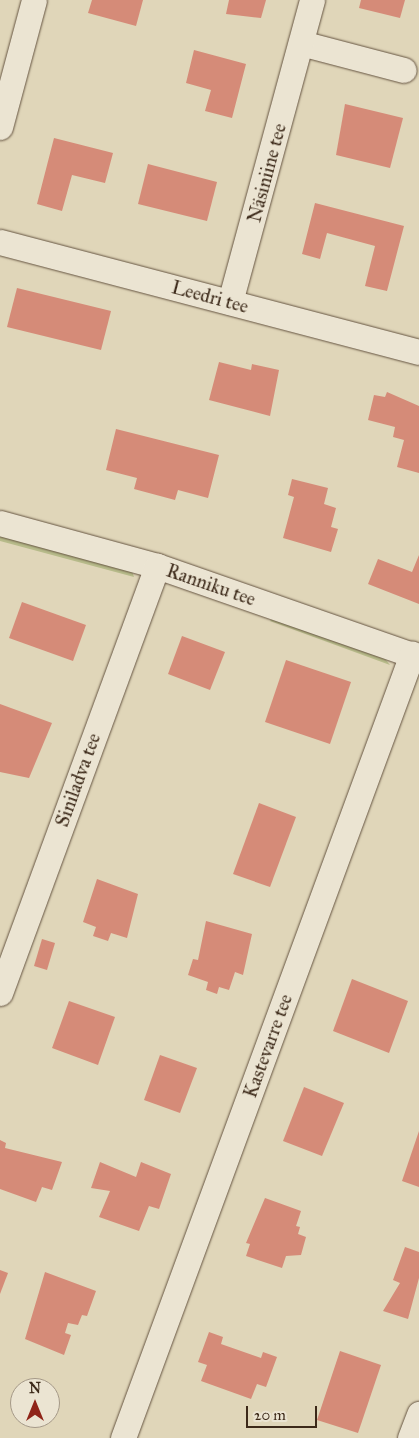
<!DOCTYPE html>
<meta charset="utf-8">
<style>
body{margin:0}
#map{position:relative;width:419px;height:1438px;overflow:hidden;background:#e0d6b9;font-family:"IM FELL Great Primer",serif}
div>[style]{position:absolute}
.green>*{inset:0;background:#b8bc8b}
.building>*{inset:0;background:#d58b78}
.roads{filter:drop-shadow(0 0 1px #655441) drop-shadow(0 0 1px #655441)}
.minor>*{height:25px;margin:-12.5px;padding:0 12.5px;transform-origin:12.5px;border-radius:12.5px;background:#ebe4d2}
span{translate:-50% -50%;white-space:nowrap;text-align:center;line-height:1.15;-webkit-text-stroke:4px #ebe4d2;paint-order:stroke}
.street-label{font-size:19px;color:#3c2919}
.north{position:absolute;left:10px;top:1378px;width:50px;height:50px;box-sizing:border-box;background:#ebe4d2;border:1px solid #a59988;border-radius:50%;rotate:0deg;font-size:14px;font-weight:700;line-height:20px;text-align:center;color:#3c2919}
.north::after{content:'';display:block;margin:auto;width:18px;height:22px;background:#8f2418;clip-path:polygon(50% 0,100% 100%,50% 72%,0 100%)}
.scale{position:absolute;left:246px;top:1406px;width:71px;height:22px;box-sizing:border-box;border:2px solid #3c2919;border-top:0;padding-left:6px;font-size:15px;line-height:18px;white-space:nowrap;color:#3c2919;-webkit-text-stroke:4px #ebe4d2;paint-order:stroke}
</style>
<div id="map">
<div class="green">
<i style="clip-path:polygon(0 535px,132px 571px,134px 577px,0 541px)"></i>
<i style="clip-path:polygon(275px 616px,382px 655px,390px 665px,270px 621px)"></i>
</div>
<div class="building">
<i style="clip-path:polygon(92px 0,143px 0,136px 26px,88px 13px)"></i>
<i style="clip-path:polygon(229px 0,266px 0,261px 18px,226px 14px)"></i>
<i style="clip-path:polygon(361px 0,405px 0,400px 18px,359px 8px)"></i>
<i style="clip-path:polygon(194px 50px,246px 64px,232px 118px,205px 111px,211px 90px,186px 83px)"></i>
<i style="clip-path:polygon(345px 104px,403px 118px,390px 168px,336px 155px)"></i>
<i style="clip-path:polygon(54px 138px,113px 153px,105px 183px,72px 175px,62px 211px,37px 204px)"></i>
<i style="clip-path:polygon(148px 164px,217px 182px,207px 221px,138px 204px)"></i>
<i style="clip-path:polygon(315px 203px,404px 226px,387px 291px,365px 286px,375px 246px,327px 233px,320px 259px,302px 254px)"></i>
<i style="clip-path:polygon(17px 288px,111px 311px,101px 350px,7px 327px)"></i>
<i style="clip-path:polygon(219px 362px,251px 370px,252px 364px,279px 370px,270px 416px,209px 400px)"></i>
<i style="clip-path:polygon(387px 392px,419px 406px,419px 473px,397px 467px,404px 440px,393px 437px,395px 427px,368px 420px,374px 395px,385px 397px)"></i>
<i style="clip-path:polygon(116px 429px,219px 455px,208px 498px,178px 490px,175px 500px,134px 489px,137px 478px,106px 470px)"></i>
<i style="clip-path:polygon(292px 479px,328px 488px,324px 504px,336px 508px,331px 527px,338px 529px,331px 552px,283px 538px,294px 497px,288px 495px)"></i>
<i style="clip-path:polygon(419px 555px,419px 604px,368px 584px,378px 559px,412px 572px)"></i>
<i style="clip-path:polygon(22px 602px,86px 625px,73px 661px,9px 638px)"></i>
<i style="clip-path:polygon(182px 636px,225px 652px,210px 690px,168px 674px)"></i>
<i style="clip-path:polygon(286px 660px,351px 682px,330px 744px,265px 722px)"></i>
<i style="clip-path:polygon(0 704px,52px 723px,29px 778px,0 772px)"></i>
<i style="clip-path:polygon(259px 803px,296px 817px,270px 887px,233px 874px)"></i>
<i style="clip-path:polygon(97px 879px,138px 894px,127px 938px,111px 933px,108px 941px,93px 936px,96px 927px,83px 922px)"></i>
<i style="clip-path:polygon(206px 921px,252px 934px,243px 975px,235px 972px,229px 990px,219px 987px,217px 994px,206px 990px,208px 982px,188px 975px,193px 959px,198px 960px)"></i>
<i style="clip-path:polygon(42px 939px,55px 943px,47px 970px,34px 966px)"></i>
<i style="clip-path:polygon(352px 979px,408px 1001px,389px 1053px,333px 1031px)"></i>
<i style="clip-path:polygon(69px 1001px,115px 1017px,98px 1065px,52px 1048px)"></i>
<i style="clip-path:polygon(160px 1055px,197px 1068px,180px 1113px,144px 1100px)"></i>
<i style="clip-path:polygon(304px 1087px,344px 1103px,322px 1156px,283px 1141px)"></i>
<i style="clip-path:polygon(419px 1131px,419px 1187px,402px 1181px)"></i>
<i style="clip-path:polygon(0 1140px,6px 1143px,5px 1148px,62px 1162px,52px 1190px,42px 1187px,36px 1202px,0 1189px)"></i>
<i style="clip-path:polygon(100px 1162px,136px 1177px,141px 1162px,171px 1174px,159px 1209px,149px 1206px,139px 1231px,99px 1217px,110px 1191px,91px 1188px)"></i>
<i style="clip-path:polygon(265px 1198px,301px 1211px,296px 1226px,300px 1227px,298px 1234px,306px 1237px,301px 1255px,286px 1256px,282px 1268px,246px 1256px,250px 1244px,246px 1243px)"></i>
<i style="clip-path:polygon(405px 1247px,419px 1252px,419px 1278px,408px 1319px,383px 1311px,400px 1283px,393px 1280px)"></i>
<i style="clip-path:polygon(0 1270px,8px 1273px,0 1294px)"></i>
<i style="clip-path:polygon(45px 1272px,96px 1291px,87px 1316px,82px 1315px,78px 1325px,68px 1323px,65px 1333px,71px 1335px,64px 1355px,25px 1339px)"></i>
<i style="clip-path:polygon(209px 1332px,223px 1337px,221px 1344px,261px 1358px,263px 1352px,277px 1357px,266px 1387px,257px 1384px,251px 1399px,201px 1381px,207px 1365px,198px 1362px)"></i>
<i style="clip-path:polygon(340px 1351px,381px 1365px,358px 1433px,317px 1420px)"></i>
</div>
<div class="roads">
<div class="minor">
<i style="left:301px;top:43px;width:106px;rotate:14.7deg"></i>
<i style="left:0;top:127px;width:131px;rotate:-75deg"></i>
<i style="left:0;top:242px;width:433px;rotate:14.7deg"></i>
<i style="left:230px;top:302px;width:313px;rotate:-74.8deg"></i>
<i style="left:0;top:523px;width:163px;rotate:15.3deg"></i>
<i style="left:157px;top:566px;width:277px;rotate:19.2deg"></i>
<i style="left:0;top:993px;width:455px;rotate:-69.8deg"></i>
<i style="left:123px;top:1438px;width:836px;rotate:-69.76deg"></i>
<i style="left:410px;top:1438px;width:26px;rotate:-69deg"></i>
</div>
</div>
<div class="street-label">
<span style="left:267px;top:173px;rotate:-75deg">Näsiniine tee</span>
<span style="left:210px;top:297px;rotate:15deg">Leedri tee</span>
<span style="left:211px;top:585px;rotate:19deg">Ranniku tee</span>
<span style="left:78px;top:780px;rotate:-70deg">Siniladva tee</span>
<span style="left:268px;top:1046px;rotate:-70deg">Kastevarre tee</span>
</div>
<div class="north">N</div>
<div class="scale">20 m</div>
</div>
